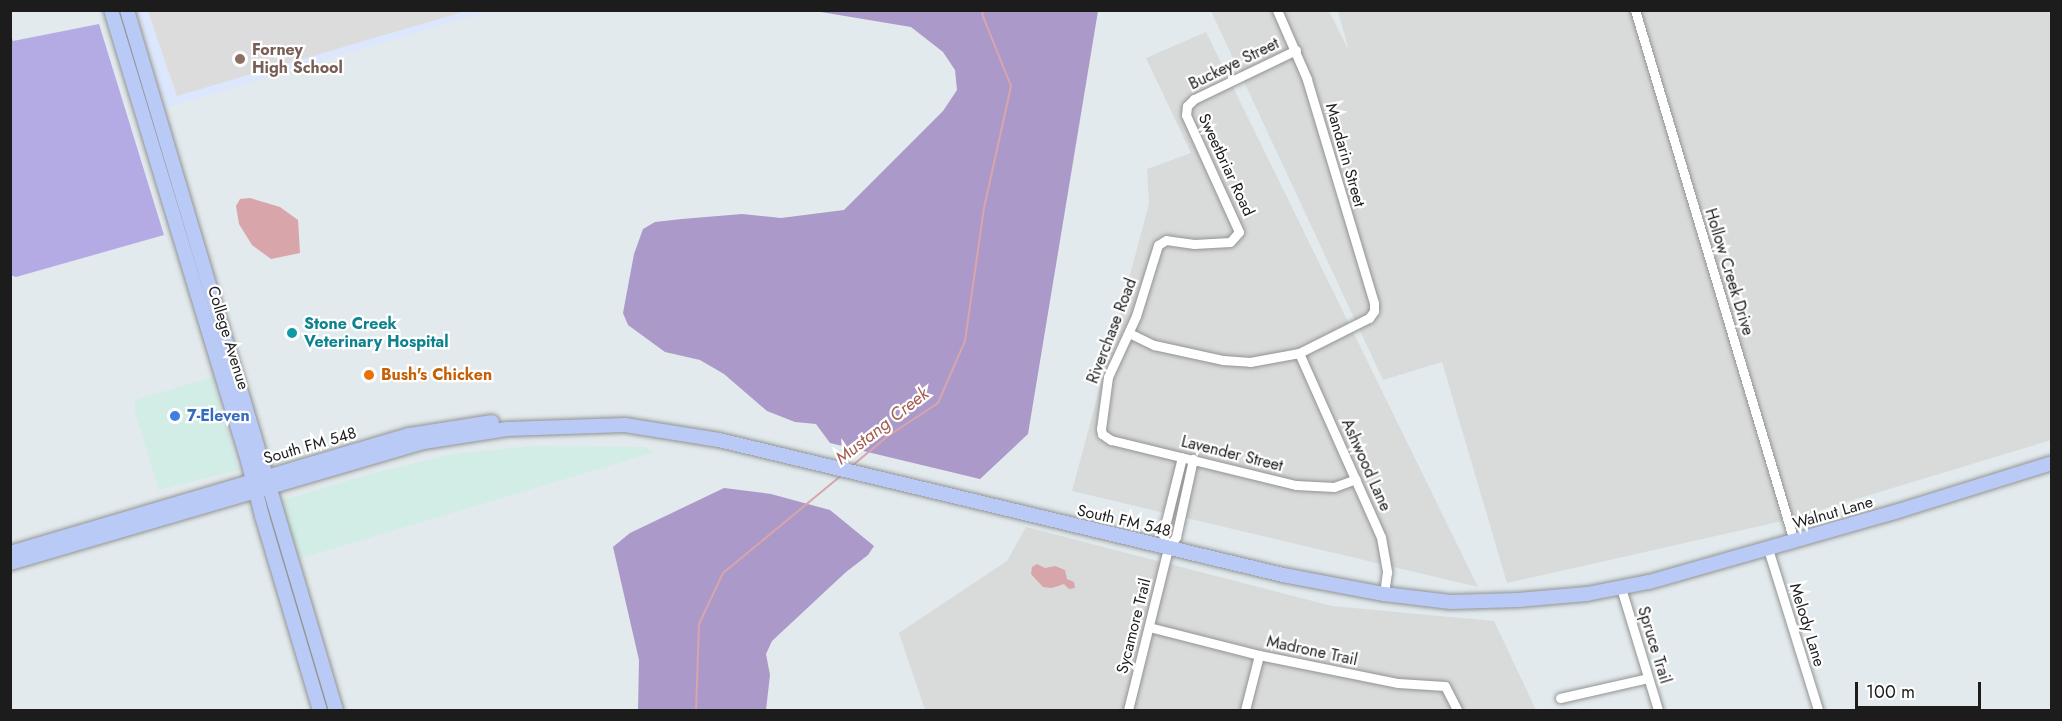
<!DOCTYPE html>
<style>
body{margin:0}
#map{position:relative;width:2062px;height:721px;overflow:hidden;background:#e2eaed;font-family:Jost,sans-serif}
div>[style]{position:absolute}
.residential>*{inset:0;background:#d9dada}
.commercial>*{inset:0;background:#d2ede5}
.education>*{inset:0;background:#dce7fd}
.grass>*{inset:0;background:#b4abe5}
.forest>*{inset:0;background:#ab99ca}
.parking>*{inset:0;background:#dcdcdc}
.water>*{inset:0;background:#d8a5ab}
.stream>*{height:2px;margin:-1px;padding:0 1px;transform-origin:1px;border-radius:1px;background:#d8a5ab}
.roads{filter:drop-shadow(0 0 2px #939393) drop-shadow(0 0 2px #939393)}
.street>*{height:9px;margin:-4.5px;padding:0 4.5px;transform-origin:4.5px;border-radius:4.5px;background:#fff}
.secondary>*{height:14px;margin:-7px;padding:0 7px;transform-origin:7px;border-radius:7px;background:#b8caf5}
.dots>*{width:16px;height:16px;translate:-50% -50%;box-sizing:border-box;border:3px solid #fff;border-radius:50%}
span{translate:-50% -50%;white-space:nowrap;text-align:center;line-height:1.15;-webkit-text-stroke:4.5px #fff;paint-order:stroke}
.education-label{font-size:16px;color:#785e54;font-weight:700}
.left{translate:0 -50%;text-align:left}
.street-label{font-size:16px;color:#1c1c1c}
.culture-label{font-size:16px;color:#0d838f;font-weight:700}
.food-label{font-size:16px;color:#c56008;font-weight:700}
.shop-label{font-size:16px;color:#366cbe;font-weight:700}
.water-label{font-size:18px;color:#a55c4f;font-style:italic}
.frame{position:absolute;inset:0;border:12px solid #1c1c1c;pointer-events:none}
.scale{position:absolute;left:1855px;top:682px;width:126px;height:27px;box-sizing:border-box;border:3px solid #1c1c1c;border-top:0;padding-left:8px;font-size:18px;line-height:21px;white-space:nowrap;color:#1c1c1c;-webkit-text-stroke:4px #fff;paint-order:stroke}
</style>
<div id="map">
<div class="residential">
<i style="clip-path:polygon(1211px 11px,1329px 11px,1349px 51px,1338px 11px,2051px 11px,2051px 440px,1787px 520px,1507px 583px,1442px 362px,1383px 380px)"></i>
<i style="clip-path:polygon(1206px 32px,1478px 587px,1072px 491px,1149px 204px,1147px 169px,1191px 153px,1146px 58px)"></i>
<i style="clip-path:polygon(1026px 527px,1332px 606px,1494px 621px,1536px 710px,925px 710px,899px 633px,1007px 561px)"></i>
</div>
<div class="commercial">
<i style="clip-path:polygon(213px 377px,238px 470px,159px 490px,135px 412px,135px 400px)"></i>
<i style="clip-path:polygon(532px 446px,646px 447px,655px 452px,298px 559px,280px 501px,367px 475px,452px 454px)"></i>
</div>
<div class="education">
<i style="clip-path:polygon(137px 10px,489px 11px,166px 108px)"></i>
</div>
<div class="grass">
<i style="clip-path:polygon(99px 24px,164px 235px,16px 277px,10px 275px,11px 35px,13px 41px)"></i>
</div>
<div class="forest">
<i style="clip-path:polygon(815px 11px,1098px 11px,1028px 434px,980px 479px,830px 443px,816px 424px,795px 422px,767px 411px,724px 374px,700px 360px,665px 352px,628px 325px,623px 313px,634px 254px,643px 229px,655px 222px,682px 219px,742px 214px,781px 218px,844px 210px,943px 111px,957px 90px,955px 70px,943px 52px,911px 27px)"></i>
<i style="clip-path:polygon(724px 488px,771px 494px,830px 510px,874px 546px,868px 555px,846px 572px,772px 641px,766px 654px,770px 675px,766px 710px,638px 710px,639px 660px,613px 547px,630px 533px)"></i>
</div>
<div class="parking">
<i style="clip-path:polygon(148px 11px,148px 10px,466px 11px,177px 96px)"></i>
</div>
<div class="water">
<i style="clip-path:polygon(250px 198px,280px 207px,298px 220px,300px 253px,271px 259px,252px 245px,239px 224px,236px 206px,240px 199px)"></i>
<i style="clip-path:polygon(1037px 564px,1045px 568px,1055px 566px,1065px 570px,1067px 579px,1074px 582px,1075px 588px,1069px 589px,1064px 584px,1052px 588px,1043px 587px,1031px 574px,1032px 567px)"></i>
</div>
<div class="stream">
<i style="left:853px;top:465px;width:45px;rotate:-39.6deg"></i>
<i style="left:888px;top:436px;width:60px;rotate:-33.4deg"></i>
<i style="left:938px;top:403px;width:68px;rotate:-66.5deg"></i>
<i style="left:965px;top:341px;width:134px;rotate:-81.9deg"></i>
<i style="left:984px;top:208px;width:125px;rotate:-77.5deg"></i>
<i style="left:1011px;top:86px;width:78px;rotate:-111.9deg"></i>
<i style="left:982px;top:14px;width:5px;rotate:-53deg"></i>
<i style="left:696px;top:710px;width:86px;rotate:-88deg"></i>
<i style="left:699px;top:624px;width:56px;rotate:-64.8deg"></i>
<i style="left:723px;top:573px;width:154px;rotate:-39.5deg"></i>
</div>
<div class="roads">
<div class="street">
<i style="left:1635px;top:10px;width:554px;rotate:73.33deg"></i>
<i style="left:1296px;top:50px;width:113px;rotate:154.3deg"></i>
<i style="left:1194px;top:99px;width:10px;rotate:135deg"></i>
<i style="left:1187px;top:106px;width:9px;rotate:96deg"></i>
<i style="left:1186px;top:115px;width:128px;rotate:65.6deg"></i>
<i style="left:1239px;top:232px;width:13px;rotate:132deg"></i>
<i style="left:1230px;top:242px;width:36px;rotate:177deg"></i>
<i style="left:1194px;top:244px;width:28px;rotate:-172deg"></i>
<i style="left:1166px;top:240px;width:9px;rotate:148deg"></i>
<i style="left:1158px;top:245px;width:74px;rotate:107.2deg"></i>
<i style="left:1136px;top:316px;width:67px;rotate:114.7deg"></i>
<i style="left:1108px;top:377px;width:52px;rotate:97.7deg"></i>
<i style="left:1101px;top:429px;width:5px;rotate:79deg"></i>
<i style="left:1102px;top:434px;width:11px;rotate:34deg"></i>
<i style="left:1111px;top:440px;width:190px;rotate:13.7deg"></i>
<i style="left:1296px;top:485px;width:38px;rotate:3deg"></i>
<i style="left:1334px;top:487px;width:23px;rotate:-20deg"></i>
<i style="left:1129px;top:333px;width:28px;rotate:26deg"></i>
<i style="left:1154px;top:345px;width:71px;rotate:12.3deg"></i>
<i style="left:1223px;top:360px;width:27px;rotate:4deg"></i>
<i style="left:1250px;top:362px;width:50px;rotate:-10.4deg"></i>
<i style="left:1299px;top:353px;width:78px;rotate:-26.6deg"></i>
<i style="left:1369px;top:318px;width:9px;rotate:-54deg"></i>
<i style="left:1374px;top:311px;width:8px;rotate:-90deg"></i>
<i style="left:1374px;top:303px;width:234px;rotate:-106.7deg"></i>
<i style="left:1307px;top:79px;width:75px;rotate:-113.5deg"></i>
<i style="left:1299px;top:353px;width:201px;rotate:66deg"></i>
<i style="left:1381px;top:537px;width:36px;rotate:80deg"></i>
<i style="left:1387px;top:572px;width:22px;rotate:98deg"></i>
<i style="left:1168px;top:548px;width:15px;rotate:-110deg"></i>
<i style="left:1163px;top:534px;width:79px;rotate:-76.1deg"></i>
<i style="left:1768px;top:549px;width:169px;rotate:72.7deg"></i>
<i style="left:1621px;top:588px;width:127px;rotate:73.1deg"></i>
<i style="left:1149px;top:627px;width:114px;rotate:14.3deg"></i>
<i style="left:1259px;top:655px;width:142px;rotate:11.4deg"></i>
<i style="left:1398px;top:683px;width:47px;rotate:3.7deg"></i>
<i style="left:1445px;top:686px;width:27px;rotate:63deg"></i>
<i style="left:1560px;top:698px;width:90px;rotate:-12.8deg"></i>
<i style="left:1128px;top:710px;width:167px;rotate:-76.1deg"></i>
<i style="left:1168px;top:548px;width:14px;rotate:-54deg"></i>
<i style="left:1176px;top:537px;width:80px;rotate:-77.7deg"></i>
<i style="left:1245px;top:710px;width:57px;rotate:-75.7deg"></i>
</div>
<div class="secondary">
<i style="left:111px;top:10px;width:471px;rotate:73.1deg"></i>
<i style="left:248px;top:461px;width:57px;rotate:75.7deg"></i>
<i style="left:262px;top:516px;width:202px;rotate:73.4deg"></i>
<i style="left:127px;top:10px;width:731px;rotate:73.38deg"></i>
<i style="left:10px;top:553px;width:416px;rotate:-16.5deg"></i>
<i style="left:409px;top:435px;width:84px;rotate:-8.9deg"></i>
<i style="left:10px;top:563px;width:431px;rotate:-16.3deg"></i>
<i style="left:424px;top:442px;width:84px;rotate:-8.9deg"></i>
<i style="left:507px;top:429px;width:118px;rotate:-1.9deg"></i>
<i style="left:625px;top:425px;width:95px;rotate:9.1deg"></i>
<i style="left:719px;top:440px;width:580px;rotate:13.46deg"></i>
<i style="left:1283px;top:575px;width:103px;rotate:10.7deg"></i>
<i style="left:1384px;top:594px;width:67px;rotate:6.8deg"></i>
<i style="left:1451px;top:602px;width:67px;rotate:-1.7deg"></i>
<i style="left:1518px;top:600px;width:69px;rotate:-5deg"></i>
<i style="left:1587px;top:594px;width:63px;rotate:-11deg"></i>
<i style="left:1649px;top:582px;width:256px;rotate:-15.9deg"></i>
<i style="left:1895px;top:512px;width:164px;rotate:-17.3deg"></i>
</div>
</div>
<div class="dots">
<i style="left:240px;top:59px;background:#8d6e63"></i>
<i style="left:292px;top:333px;background:#0f9aa8"></i>
<i style="left:369px;top:375px;background:#e8710a"></i>
<i style="left:175px;top:416px;background:#3f7fe0"></i>
</div>
<div class="education-label">
<span class="left" style="left:252px;top:59px">Forney<br>High School</span>
</div>
<div class="street-label">
<span style="left:1234px;top:64px;rotate:-26deg">Buckeye Street</span>
<span style="left:1345px;top:155px;rotate:74deg">Mandarin Street</span>
<span style="left:1226px;top:165px;rotate:65deg">Sweetbriar Road</span>
<span style="left:1729px;top:272px;rotate:73deg">Hollow Creek Drive</span>
<span style="left:1112px;top:331px;rotate:-69deg">Riverchase Road</span>
<span style="left:228px;top:338px;rotate:73deg">College Avenue</span>
<span style="left:310px;top:446px;rotate:-16deg">South FM 548</span>
<span style="left:1232px;top:454px;rotate:14deg">Lavender Street</span>
<span style="left:1366px;top:465px;rotate:66deg">Ashwood Lane</span>
<span style="left:1833px;top:513px;rotate:-16deg">Walnut Lane</span>
<span style="left:1124px;top:521px;rotate:13deg">South FM 548</span>
<span style="left:1807px;top:625px;rotate:73deg">Melody Lane</span>
<span style="left:1134px;top:626px;rotate:-76deg">Sycamore Trail</span>
<span style="left:1654px;top:645px;rotate:73deg">Spruce Trail</span>
<span style="left:1312px;top:651px;rotate:12deg">Madrone Trail</span>
</div>
<div class="culture-label">
<span class="left" style="left:304px;top:333px">Stone Creek<br>Veterinary Hospital</span>
</div>
<div class="food-label">
<span class="left" style="left:381px;top:375px">Bush's Chicken</span>
</div>
<div class="shop-label">
<span class="left" style="left:187px;top:416px">7-Eleven</span>
</div>
<div class="water-label">
<span style="left:882px;top:426px;rotate:-38deg">Mustang Creek</span>
</div>
<div class="frame"></div>
<div class="scale">100 m</div>
</div>
